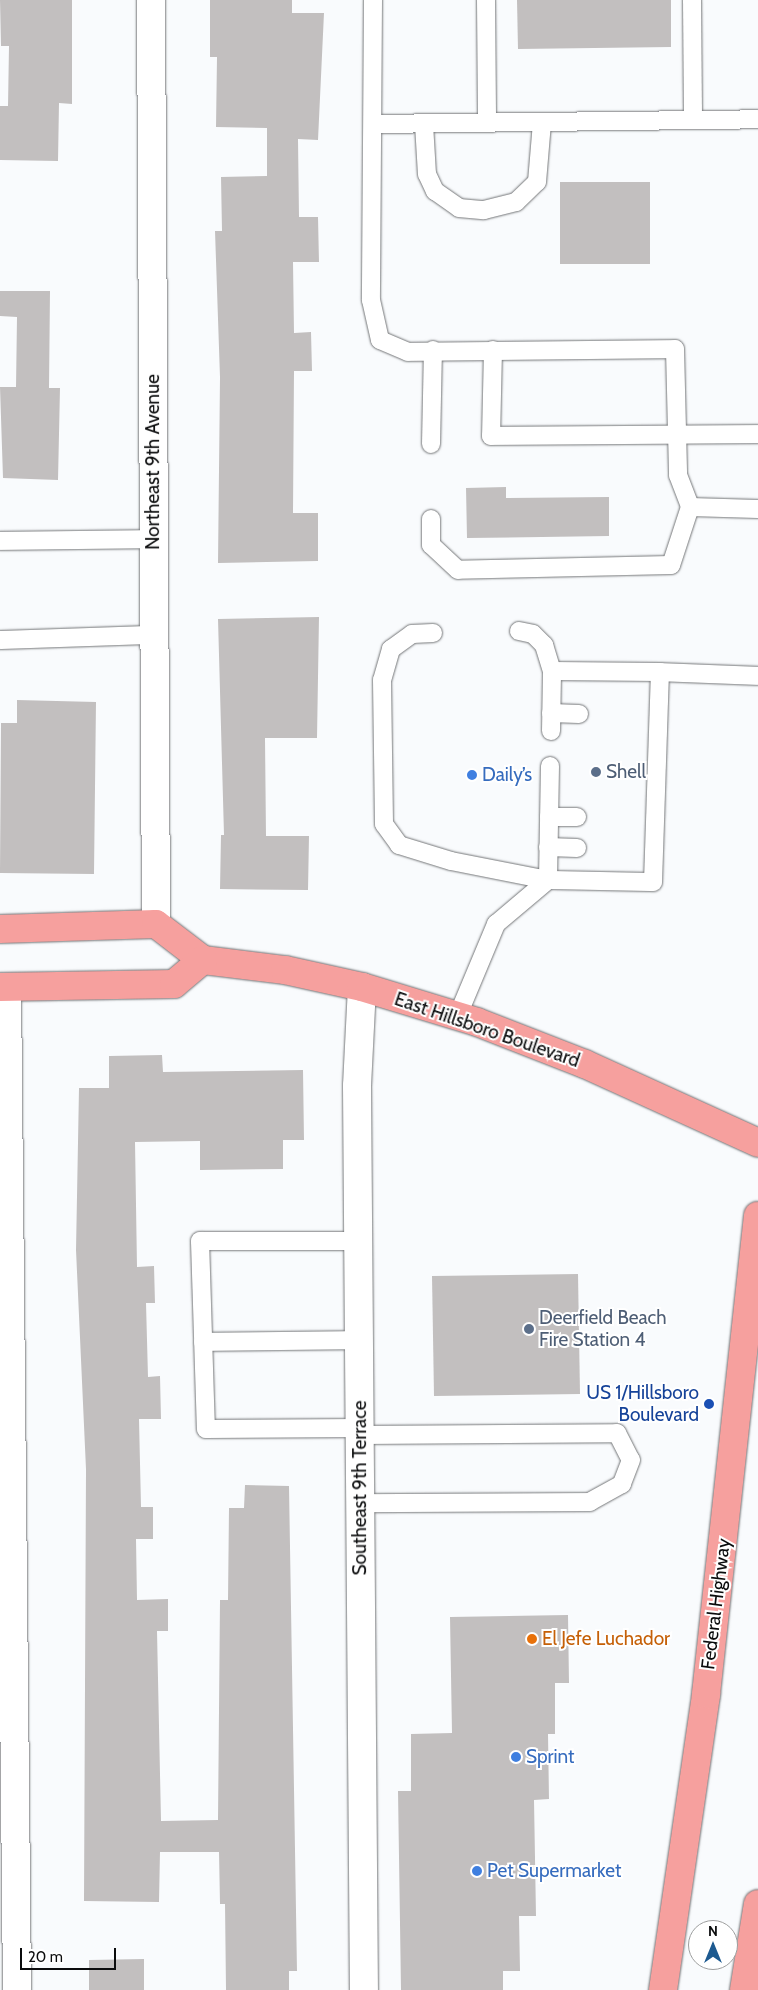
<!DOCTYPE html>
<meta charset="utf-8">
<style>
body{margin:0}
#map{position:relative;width:758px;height:1990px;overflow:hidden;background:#f9fbfd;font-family:Cabin,sans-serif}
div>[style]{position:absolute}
.building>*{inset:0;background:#c2bfbf}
.roads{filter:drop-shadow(0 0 1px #747678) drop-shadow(0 0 1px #747678)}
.lane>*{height:18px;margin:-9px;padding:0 9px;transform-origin:9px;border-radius:9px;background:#fff}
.street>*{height:28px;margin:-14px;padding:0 14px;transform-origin:14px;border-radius:14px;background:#fff}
.primary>*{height:28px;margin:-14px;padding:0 14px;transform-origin:14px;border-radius:14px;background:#f6a09e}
.dots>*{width:14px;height:14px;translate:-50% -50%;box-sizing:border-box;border:2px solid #fff;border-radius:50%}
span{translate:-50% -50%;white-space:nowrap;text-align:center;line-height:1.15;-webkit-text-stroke:4px #fff;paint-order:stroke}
.street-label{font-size:19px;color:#0b0c0d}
.service-label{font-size:19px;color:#4e5e75}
.left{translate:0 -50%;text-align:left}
.shop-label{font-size:19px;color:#366cbe}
.transit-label{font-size:19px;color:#164399}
.right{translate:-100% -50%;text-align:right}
.food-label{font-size:19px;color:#c56008}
.north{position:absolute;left:688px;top:1920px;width:50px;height:50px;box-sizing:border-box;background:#fff;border:1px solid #9d9e9e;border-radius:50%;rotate:0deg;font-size:14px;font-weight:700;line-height:20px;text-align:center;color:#0b0c0d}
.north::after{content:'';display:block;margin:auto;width:18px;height:22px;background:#1d5a90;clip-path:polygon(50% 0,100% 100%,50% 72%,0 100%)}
.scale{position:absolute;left:20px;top:1948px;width:96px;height:22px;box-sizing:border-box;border:2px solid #0b0c0d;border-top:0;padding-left:6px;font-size:15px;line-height:18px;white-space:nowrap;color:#0b0c0d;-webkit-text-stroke:4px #fff;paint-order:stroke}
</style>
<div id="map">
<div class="building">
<i style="clip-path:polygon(0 0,72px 0,72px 104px,59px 103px,58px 161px,0 160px,0 106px,8px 106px,9px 46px,1px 46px)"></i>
<i style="clip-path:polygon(210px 0,292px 0,292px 13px,324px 13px,318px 140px,298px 139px,299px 217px,318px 217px,319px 262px,293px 262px,294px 333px,311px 332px,312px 371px,294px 371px,293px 513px,318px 513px,318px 561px,218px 563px,220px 377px,215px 231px,222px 231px,221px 177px,267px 176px,267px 128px,216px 127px,217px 57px,210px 57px)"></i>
<i style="clip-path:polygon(517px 0,671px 0,671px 47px,518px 49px)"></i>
<i style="clip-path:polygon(560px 182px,650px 182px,650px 264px,560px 264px)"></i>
<i style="clip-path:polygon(0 291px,50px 291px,49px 388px,60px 388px,58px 480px,3px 478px,0 387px,16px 387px,17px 317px,0 316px)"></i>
<i style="clip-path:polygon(506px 487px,506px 498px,609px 497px,609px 536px,467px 538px,466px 488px)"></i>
<i style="clip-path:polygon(319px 617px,317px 738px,265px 738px,266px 836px,309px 836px,308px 890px,220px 889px,221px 835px,224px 835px,218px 619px)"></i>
<i style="clip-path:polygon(17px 700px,96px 702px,94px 874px,0 873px,1px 723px,17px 723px)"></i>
<i style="clip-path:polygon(162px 1055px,163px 1072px,303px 1070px,304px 1140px,283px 1140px,283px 1169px,200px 1170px,200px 1141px,135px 1142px,137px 1267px,154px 1266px,155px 1303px,146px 1303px,148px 1377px,160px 1376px,161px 1419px,139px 1419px,141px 1507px,153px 1507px,153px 1539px,136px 1539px,137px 1600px,168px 1599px,168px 1631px,157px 1631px,161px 1821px,218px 1820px,220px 1600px,228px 1600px,229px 1508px,244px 1508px,245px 1485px,289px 1486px,297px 1971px,289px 1971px,289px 1990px,226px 1990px,225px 1904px,220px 1904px,219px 1852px,160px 1852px,159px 1902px,84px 1901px,86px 1469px,76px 1250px,79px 1088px,109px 1088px,109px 1056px)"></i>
<i style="clip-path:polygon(578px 1274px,580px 1394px,434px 1396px,432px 1276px)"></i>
<i style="clip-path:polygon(568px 1615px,569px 1683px,555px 1683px,555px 1734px,548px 1734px,549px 1799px,534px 1800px,536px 1916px,519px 1916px,520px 1971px,503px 1971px,503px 1990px,401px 1990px,398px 1791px,411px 1791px,411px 1734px,452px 1733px,450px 1617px)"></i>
<i style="clip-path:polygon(144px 1959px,144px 1990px,89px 1990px,89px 1960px)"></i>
</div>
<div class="roads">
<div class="lane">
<i style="left:373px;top:0;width:300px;rotate:90.4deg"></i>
<i style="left:371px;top:300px;width:41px;rotate:77.3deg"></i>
<i style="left:380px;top:340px;width:30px;rotate:23deg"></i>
<i style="left:408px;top:352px;width:267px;rotate:-0.6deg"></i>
<i style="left:675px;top:349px;width:126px;rotate:88.6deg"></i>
<i style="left:678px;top:475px;width:34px;rotate:69deg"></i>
<i style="left:690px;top:507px;width:61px;rotate:108.1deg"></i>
<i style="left:671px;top:565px;width:213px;rotate:178.7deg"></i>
<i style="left:458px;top:570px;width:37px;rotate:-137deg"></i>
<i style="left:431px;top:545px;width:26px;rotate:-90deg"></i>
<i style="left:486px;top:0;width:123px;rotate:89.5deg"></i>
<i style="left:692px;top:0;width:120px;rotate:89.5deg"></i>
<i style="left:373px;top:124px;width:385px;rotate:-0.7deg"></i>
<i style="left:424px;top:124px;width:50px;rotate:86.6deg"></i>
<i style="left:427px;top:174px;width:19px;rotate:65deg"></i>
<i style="left:435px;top:191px;width:29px;rotate:35deg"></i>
<i style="left:459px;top:208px;width:25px;rotate:5deg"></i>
<i style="left:484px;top:210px;width:33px;rotate:-14deg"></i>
<i style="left:516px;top:202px;width:29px;rotate:-44deg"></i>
<i style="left:537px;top:182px;width:60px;rotate:-85.2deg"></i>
<i style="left:493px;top:350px;width:86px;rotate:91.3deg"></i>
<i style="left:491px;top:436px;width:267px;rotate:-0.4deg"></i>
<i style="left:431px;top:444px;width:94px;rotate:-88.8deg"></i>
<i style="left:690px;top:507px;width:68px;rotate:1.7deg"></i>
<i style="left:0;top:541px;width:154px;rotate:-0.7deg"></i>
<i style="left:519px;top:631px;width:14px;rotate:12deg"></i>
<i style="left:533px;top:634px;width:16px;rotate:45deg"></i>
<i style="left:544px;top:645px;width:27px;rotate:73deg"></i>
<i style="left:433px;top:633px;width:21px;rotate:177deg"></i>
<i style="left:412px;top:634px;width:26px;rotate:144deg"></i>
<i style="left:391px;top:649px;width:32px;rotate:106deg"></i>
<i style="left:382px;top:680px;width:144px;rotate:89.2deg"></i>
<i style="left:384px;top:824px;width:26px;rotate:54deg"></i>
<i style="left:399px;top:845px;width:54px;rotate:17.1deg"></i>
<i style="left:451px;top:861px;width:99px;rotate:11.1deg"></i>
<i style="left:548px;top:880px;width:114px;rotate:-89deg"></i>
<i style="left:0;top:640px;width:154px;rotate:-1.9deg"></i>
<i style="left:551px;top:713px;width:28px;rotate:2deg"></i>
<i style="left:551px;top:731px;width:60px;rotate:-89deg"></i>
<i style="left:552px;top:671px;width:108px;rotate:0.5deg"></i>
<i style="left:549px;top:817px;width:28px"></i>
<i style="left:548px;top:847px;width:29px;rotate:2deg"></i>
<i style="left:458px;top:1015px;width:99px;rotate:-67.3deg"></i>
<i style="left:496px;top:924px;width:68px;rotate:-40.2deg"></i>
<i style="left:548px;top:880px;width:105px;rotate:1.1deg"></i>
<i style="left:653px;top:882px;width:210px;rotate:-88.1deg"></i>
<i style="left:660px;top:672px;width:98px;rotate:2.3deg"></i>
<i style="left:358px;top:1241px;width:158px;rotate:180deg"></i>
<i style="left:200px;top:1241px;width:188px;rotate:88.2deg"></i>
<i style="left:206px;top:1429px;width:154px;rotate:-0.4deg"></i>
<i style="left:203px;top:1342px;width:156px;rotate:-0.7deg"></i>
<i style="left:360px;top:1435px;width:257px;rotate:-0.4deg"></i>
<i style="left:617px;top:1433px;width:30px;rotate:63deg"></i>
<i style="left:631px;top:1460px;width:26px;rotate:111deg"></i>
<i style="left:622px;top:1484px;width:37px;rotate:151deg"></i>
<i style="left:590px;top:1502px;width:229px;rotate:179.7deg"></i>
</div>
<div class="street">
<i style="left:151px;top:0;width:924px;rotate:89.69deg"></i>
<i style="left:7px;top:987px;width:1003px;rotate:89.43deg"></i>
<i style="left:362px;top:987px;width:99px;rotate:92.9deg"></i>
<i style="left:357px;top:1086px;width:904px;rotate:89.56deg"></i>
</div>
<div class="primary">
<i style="left:0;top:929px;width:156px;rotate:-1.8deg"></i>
<i style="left:156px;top:924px;width:59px;rotate:37.5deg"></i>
<i style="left:203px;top:960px;width:83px;rotate:7deg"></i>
<i style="left:285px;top:970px;width:79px;rotate:12.4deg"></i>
<i style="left:362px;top:987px;width:120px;rotate:16.9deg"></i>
<i style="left:477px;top:1022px;width:116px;rotate:21.3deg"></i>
<i style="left:585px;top:1064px;width:190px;rotate:24.5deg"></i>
<i style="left:0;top:987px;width:174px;rotate:-1deg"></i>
<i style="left:174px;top:984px;width:38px;rotate:-40deg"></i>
<i style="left:663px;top:1990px;width:299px;rotate:-81.7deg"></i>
<i style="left:706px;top:1694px;width:481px;rotate:-83.8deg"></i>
<i style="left:744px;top:1990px;width:87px;rotate:-80.8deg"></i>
</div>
</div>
<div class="dots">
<i style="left:596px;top:772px;background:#5c6f8a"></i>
<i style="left:472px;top:775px;background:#3f7fe0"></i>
<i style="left:529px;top:1329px;background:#5c6f8a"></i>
<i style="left:709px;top:1404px;background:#1a4fb4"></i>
<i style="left:532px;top:1639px;background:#e8710a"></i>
<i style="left:516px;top:1757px;background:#3f7fe0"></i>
<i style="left:477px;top:1871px;background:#3f7fe0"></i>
</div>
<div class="street-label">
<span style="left:153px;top:462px;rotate:-90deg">Northeast 9th Avenue</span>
<span style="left:487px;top:1030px;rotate:19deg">East Hillsboro Boulevard</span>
<span style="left:360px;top:1488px;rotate:-90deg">Southeast 9th Terrace</span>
<span style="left:716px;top:1604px;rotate:-83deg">Federal Highway</span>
</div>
<div class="service-label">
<span class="left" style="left:606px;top:772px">Shell</span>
<span class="left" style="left:539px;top:1329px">Deerfield Beach<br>Fire Station 4</span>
</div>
<div class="shop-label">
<span class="left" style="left:482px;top:775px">Daily’s</span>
<span class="left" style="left:526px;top:1757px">Sprint</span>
<span class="left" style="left:487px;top:1871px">Pet Supermarket</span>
</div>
<div class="transit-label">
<span class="right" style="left:699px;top:1404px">US 1/Hillsboro<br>Boulevard</span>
</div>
<div class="food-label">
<span class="left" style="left:542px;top:1639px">El Jefe Luchador</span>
</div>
<div class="north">N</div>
<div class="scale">20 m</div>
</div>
